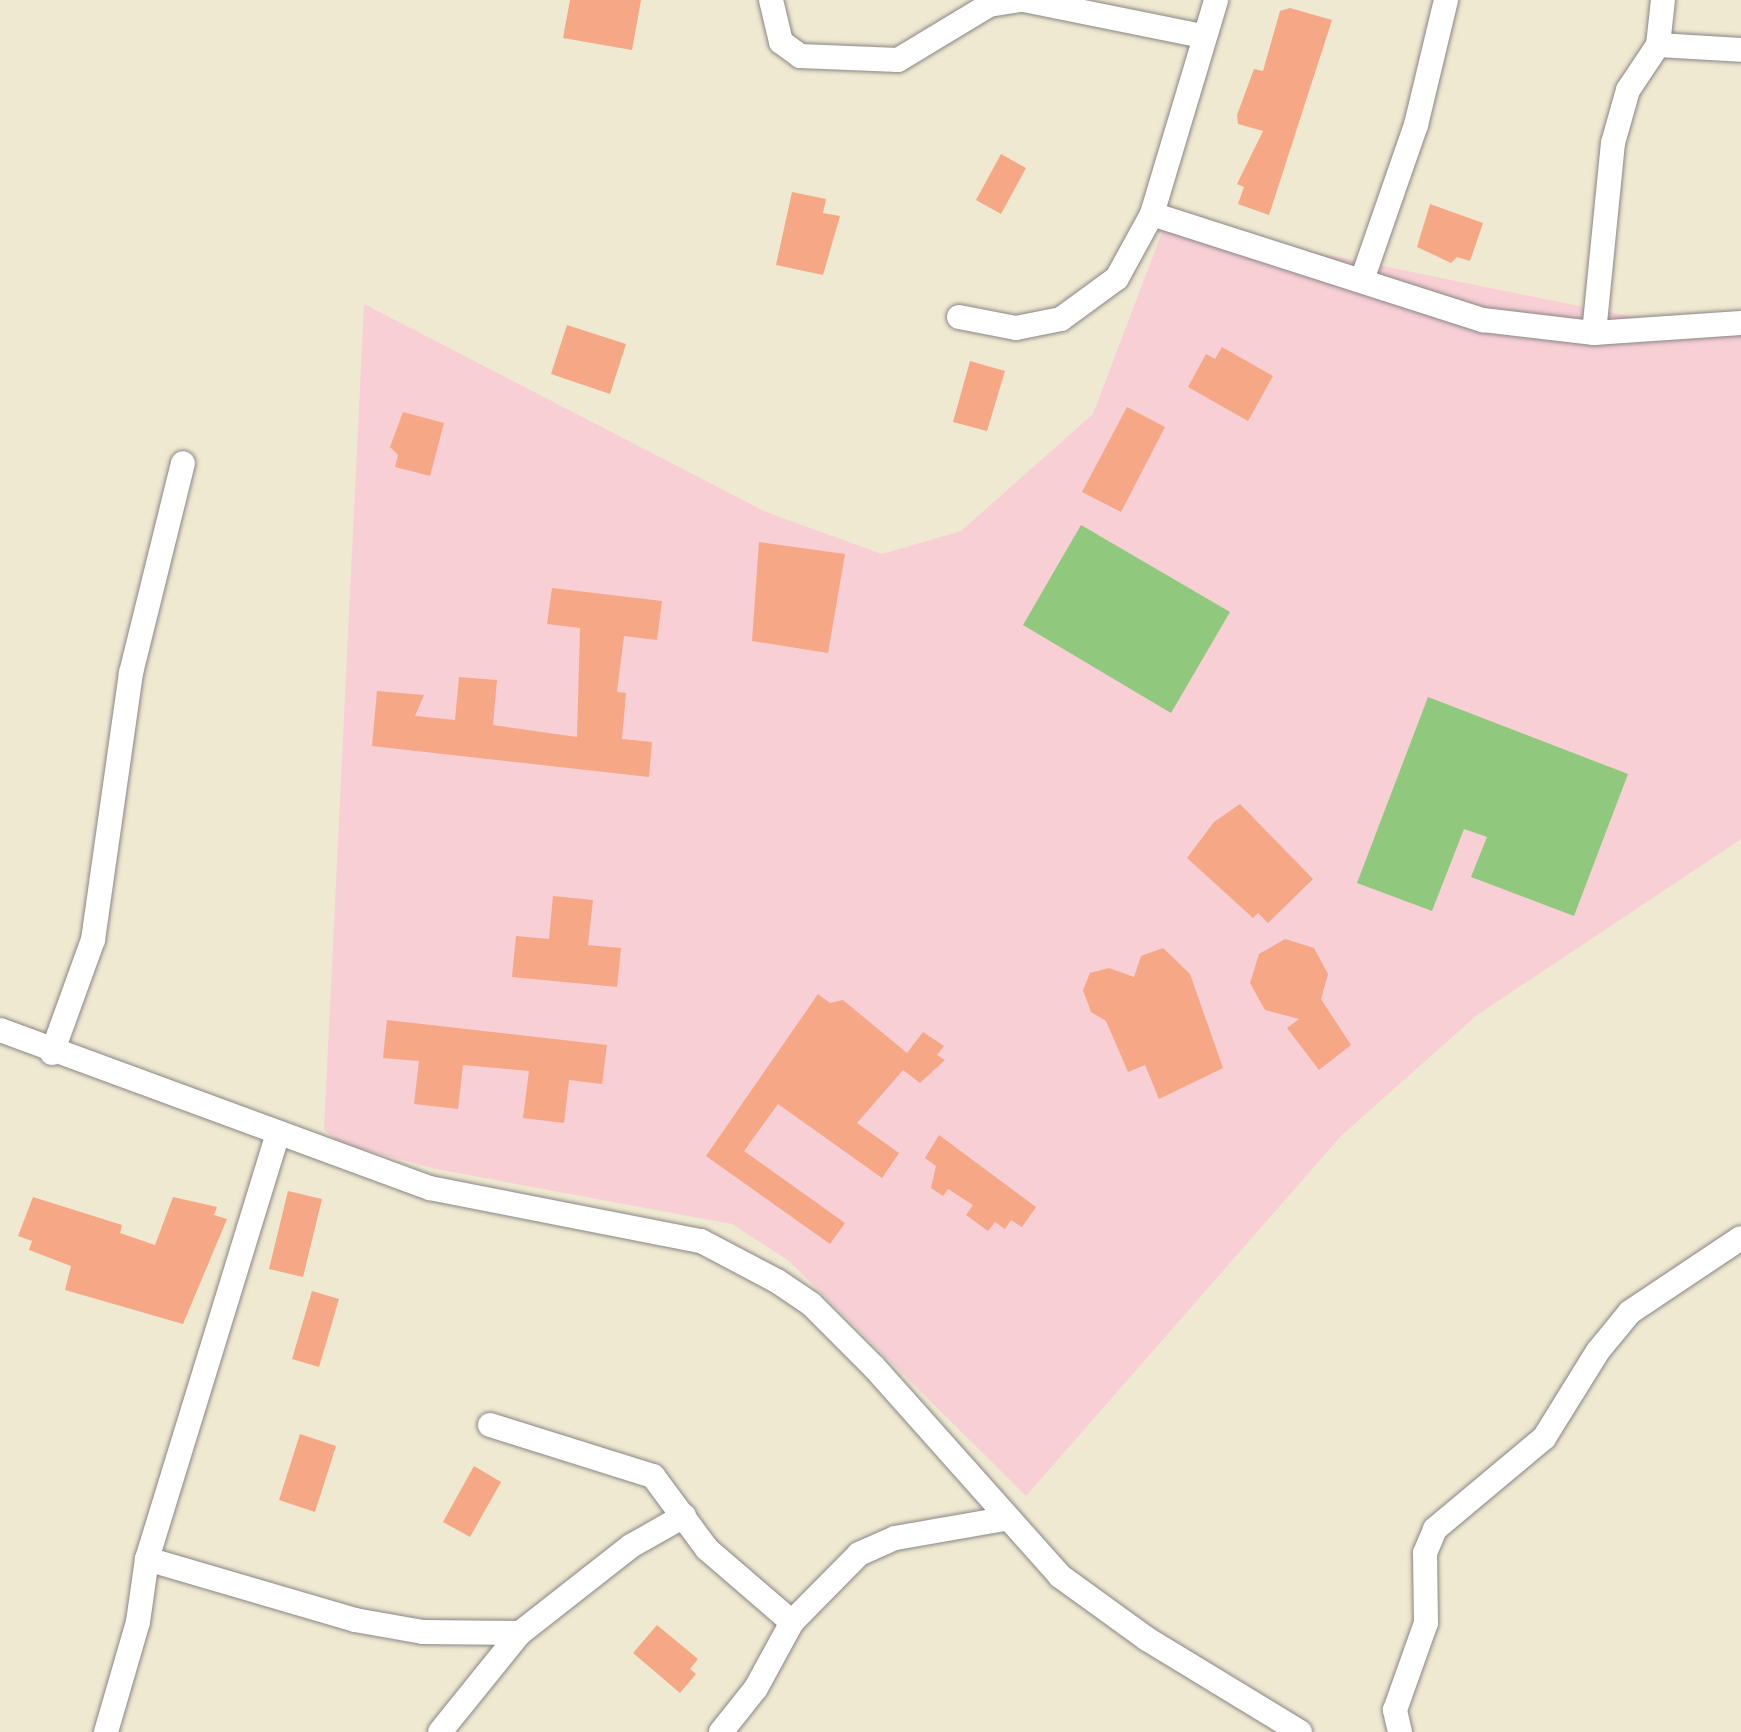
<!DOCTYPE html>
<style>
body{margin:0}
#map{position:relative;width:1741px;height:1732px;overflow:hidden;background:#f0e9d1;font-family:"Indie Flower",sans-serif}
div>[style]{position:absolute}
.built>*{inset:0;background:#f7cfd5}
.green>*{inset:0;background:#90c97d}
.building>*{inset:0;background:#f6a785}
.roads{filter:drop-shadow(0 0 2px #898686) drop-shadow(0 0 2px #898686)}
.minor>*{height:24px;margin:-12px;padding:0 12px;transform-origin:12px;border-radius:12px;background:#fff}
span{translate:-50% -50%;white-space:nowrap;text-align:center;line-height:1.15;-webkit-text-stroke:6px #f7f3e8;paint-order:stroke}
</style>
<div id="map">
<div class="built">
<i style="clip-path:polygon(1166px 222px,1702px 331px,1741px 328px,1741px 839px,1477px 1015px,1341px 1136px,1026px 1496px,789px 1261px,732px 1224px,436px 1169px,340px 1143px,324px 1130px,364px 304px,766px 512px,882px 554px,961px 531px,1093px 414px)"></i>
</div>
<div class="green">
<i style="clip-path:polygon(1081px 525px,1230px 612px,1171px 713px,1023px 625px)"></i>
<i style="clip-path:polygon(1428px 697px,1628px 774px,1574px 916px,1471px 877px,1487px 837px,1464px 829px,1432px 911px,1357px 883px)"></i>
</div>
<div class="building">
<i style="clip-path:polygon(570px 0,641px 0,632px 50px,563px 38px)"></i>
<i style="clip-path:polygon(1290px 8px,1332px 20px,1269px 215px,1238px 204px,1244px 187px,1237px 184px,1263px 131px,1238px 124px,1237px 115px,1254px 69px,1263px 71px,1280px 11px)"></i>
<i style="clip-path:polygon(1001px 154px,1026px 168px,1001px 214px,976px 200px)"></i>
<i style="clip-path:polygon(792px 192px,826px 199px,823px 213px,840px 216px,823px 275px,776px 265px)"></i>
<i style="clip-path:polygon(1430px 204px,1483px 223px,1470px 261px,1457px 257px,1451px 263px,1417px 247px)"></i>
<i style="clip-path:polygon(567px 325px,626px 344px,610px 394px,551px 374px)"></i>
<i style="clip-path:polygon(1222px 347px,1273px 376px,1248px 421px,1188px 387px,1206px 354px,1215px 359px)"></i>
<i style="clip-path:polygon(970px 361px,1005px 371px,987px 431px,953px 422px)"></i>
<i style="clip-path:polygon(1127px 407px,1165px 427px,1121px 512px,1082px 492px)"></i>
<i style="clip-path:polygon(403px 412px,444px 423px,430px 476px,395px 467px,398px 455px,390px 447px)"></i>
<i style="clip-path:polygon(759px 542px,845px 554px,828px 653px,752px 641px)"></i>
<i style="clip-path:polygon(552px 588px,662px 601px,657px 640px,624px 636px,617px 692px,626px 693px,622px 739px,652px 742px,649px 777px,372px 746px,377px 691px,424px 695px,415px 716px,455px 720px,459px 677px,497px 680px,493px 725px,577px 737px,580px 628px,547px 624px)"></i>
<i style="clip-path:polygon(1240px 804px,1313px 879px,1268px 923px,1258px 913px,1253px 918px,1187px 858px,1214px 822px)"></i>
<i style="clip-path:polygon(553px 896px,593px 900px,588px 945px,621px 948px,617px 987px,512px 977px,516px 936px,549px 939px)"></i>
<i style="clip-path:polygon(1285px 939px,1314px 948px,1328px 974px,1321px 999px,1351px 1045px,1319px 1070px,1287px 1028px,1299px 1019px,1265px 1010px,1250px 983px,1259px 954px)"></i>
<i style="clip-path:polygon(1163px 948px,1190px 974px,1223px 1068px,1159px 1099px,1145px 1065px,1128px 1072px,1106px 1021px,1091px 1012px,1083px 990px,1090px 973px,1109px 968px,1134px 977px,1141px 956px)"></i>
<i style="clip-path:polygon(818px 994px,830px 1003px,843px 1000px,907px 1053px,923px 1032px,944px 1046px,937px 1055px,945px 1060px,920px 1083px,903px 1070px,857px 1123px,899px 1153px,882px 1178px,778px 1104px,744px 1151px,845px 1223px,830px 1244px,706px 1156px)"></i>
<i style="clip-path:polygon(387px 1020px,607px 1045px,602px 1084px,569px 1080px,564px 1123px,523px 1118px,529px 1071px,463px 1065px,458px 1109px,414px 1104px,419px 1061px,383px 1058px)"></i>
<i style="clip-path:polygon(939px 1135px,1036px 1207px,1022px 1227px,1011px 1220px,1005px 1229px,995px 1222px,988px 1231px,966px 1215px,973px 1205px,948px 1189px,943px 1196px,931px 1188px,936px 1166px,925px 1158px)"></i>
<i style="clip-path:polygon(288px 1191px,322px 1199px,303px 1277px,269px 1269px)"></i>
<i style="clip-path:polygon(33px 1197px,122px 1225px,120px 1233px,155px 1245px,173px 1197px,217px 1207px,214px 1215px,227px 1219px,183px 1324px,65px 1290px,71px 1266px,29px 1250px,32px 1241px,18px 1236px)"></i>
<i style="clip-path:polygon(312px 1291px,339px 1299px,319px 1367px,292px 1359px)"></i>
<i style="clip-path:polygon(300px 1434px,336px 1446px,315px 1512px,279px 1500px)"></i>
<i style="clip-path:polygon(474px 1466px,501px 1482px,470px 1537px,443px 1522px)"></i>
<i style="clip-path:polygon(657px 1625px,698px 1659px,690px 1669px,696px 1674px,680px 1693px,633px 1653px)"></i>
</div>
<div class="roads">
<div class="minor">
<i style="left:771px;top:0;width:43px;rotate:76.6deg"></i>
<i style="left:781px;top:42px;width:24px;rotate:36deg"></i>
<i style="left:800px;top:56px;width:98px;rotate:2.3deg"></i>
<i style="left:898px;top:60px;width:106px;rotate:-31.1deg"></i>
<i style="left:989px;top:5px;width:32px;rotate:-9deg"></i>
<i style="left:1024px;top:0;width:183px;rotate:11.4deg"></i>
<i style="left:1658px;top:45px;width:83px;rotate:3.4deg"></i>
<i style="left:1152px;top:214px;width:348px;rotate:17.8deg"></i>
<i style="left:1483px;top:320px;width:112px;rotate:6.7deg"></i>
<i style="left:1594px;top:333px;width:147px;rotate:-3.9deg"></i>
<i style="left:1362px;top:280px;width:164px;rotate:-70.8deg"></i>
<i style="left:1416px;top:125px;width:129px;rotate:-76.5deg"></i>
<i style="left:959px;top:317px;width:58px;rotate:10.9deg"></i>
<i style="left:1016px;top:328px;width:46px;rotate:-11.3deg"></i>
<i style="left:1061px;top:319px;width:69px;rotate:-36.2deg"></i>
<i style="left:1117px;top:278px;width:73px;rotate:-61.3deg"></i>
<i style="left:1152px;top:214px;width:223px;rotate:-73.3deg"></i>
<i style="left:1594px;top:333px;width:191px;rotate:-84.3deg"></i>
<i style="left:1613px;top:143px;width:55px;rotate:-74.2deg"></i>
<i style="left:1628px;top:90px;width:54px;rotate:-56.3deg"></i>
<i style="left:1658px;top:45px;width:45px;rotate:-83.7deg"></i>
<i style="left:0;top:1030px;width:458px;rotate:20.2deg"></i>
<i style="left:430px;top:1188px;width:276px;rotate:11.1deg"></i>
<i style="left:701px;top:1241px;width:86px;rotate:27.8deg"></i>
<i style="left:777px;top:1281px;width:41px;rotate:34.1deg"></i>
<i style="left:811px;top:1304px;width:89px;rotate:45deg"></i>
<i style="left:874px;top:1367px;width:280px;rotate:48.3deg"></i>
<i style="left:1060px;top:1576px;width:107px;rotate:35.9deg"></i>
<i style="left:1147px;top:1639px;width:179px;rotate:31.3deg"></i>
<i style="left:52px;top:1053px;width:120px;rotate:-70.1deg"></i>
<i style="left:93px;top:940px;width:270px;rotate:-81.9deg"></i>
<i style="left:131px;top:673px;width:216px;rotate:-76.1deg"></i>
<i style="left:490px;top:1425px;width:171px;rotate:17.4deg"></i>
<i style="left:653px;top:1476px;width:91px;rotate:53.5deg"></i>
<i style="left:707px;top:1549px;width:112px;rotate:40.7deg"></i>
<i style="left:147px;top:1559px;width:217px;rotate:16.3deg"></i>
<i style="left:355px;top:1620px;width:69px;rotate:10deg"></i>
<i style="left:423px;top:1632px;width:97px;rotate:0.6deg"></i>
<i style="left:520px;top:1633px;width:141px;rotate:-38.1deg"></i>
<i style="left:631px;top:1546px;width:61px;rotate:-29.5deg"></i>
<i style="left:106px;top:1732px;width:115px;rotate:-73.8deg"></i>
<i style="left:138px;top:1622px;width:64px;rotate:-81.9deg"></i>
<i style="left:147px;top:1559px;width:446px;rotate:-72.9deg"></i>
<i style="left:440px;top:1732px;width:127px;rotate:-51.1deg"></i>
<i style="left:721px;top:1732px;width:56px;rotate:-51.5deg"></i>
<i style="left:756px;top:1688px;width:75px;rotate:-61.4deg"></i>
<i style="left:792px;top:1622px;width:95px;rotate:-45.4deg"></i>
<i style="left:859px;top:1554px;width:39px;rotate:-24deg"></i>
<i style="left:895px;top:1538px;width:111px;rotate:-9.9deg"></i>
<i style="left:1400px;top:1732px;width:23px;rotate:-103deg"></i>
<i style="left:1395px;top:1710px;width:92px;rotate:-70.4deg"></i>
<i style="left:1426px;top:1623px;width:70px;rotate:-90.8deg"></i>
<i style="left:1425px;top:1553px;width:26px;rotate:-67deg"></i>
<i style="left:1435px;top:1529px;width:142px;rotate:-39.9deg"></i>
<i style="left:1544px;top:1438px;width:102px;rotate:-58.2deg"></i>
<i style="left:1598px;top:1351px;width:50px;rotate:-50.6deg"></i>
<i style="left:1630px;top:1312px;width:133px;rotate:-33.7deg"></i>
</div>
</div>
</div>
